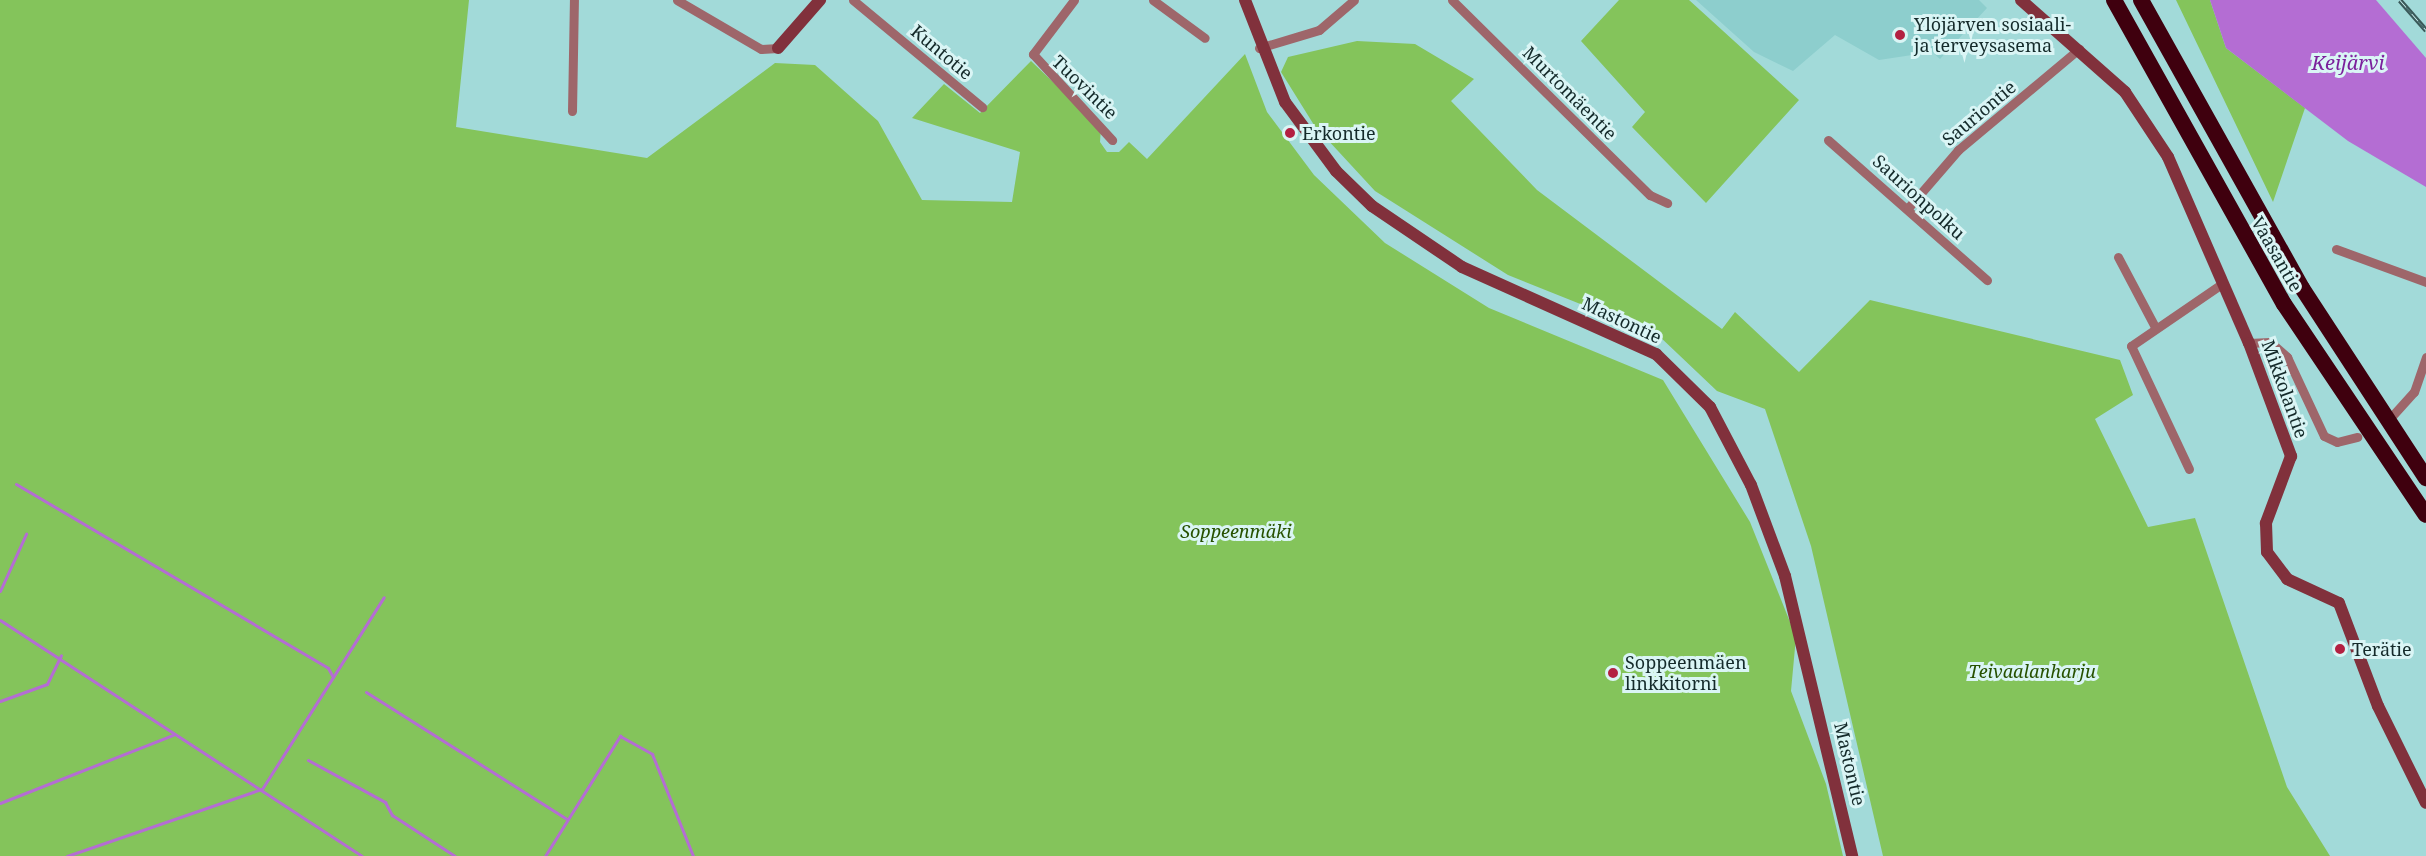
<!DOCTYPE html>
<meta charset="utf-8">
<style>
body{margin:0}
#map{position:relative;width:2426px;height:856px;overflow:hidden;background:#a2dad9;font-family:"Noto Serif",serif}
div>[style]{position:absolute}
.built>*{inset:0;background:#8dcecd}
.green>*{inset:0;background:#84c45b}
.water>*{inset:0;background:#b46dd3}
.stream>*{height:3px;margin:-1.5px;padding:0 1.5px;transform-origin:1.5px;border-radius:1.5px;background:#b46dd3}
.street>*{height:9px;margin:-4.5px;padding:0 4.5px;transform-origin:4.5px;border-radius:4.5px;background:#9e666a}
.secondary>*{height:12px;margin:-6px;padding:0 6px;transform-origin:6px;border-radius:6px;background:#81313c}
.highway>*{height:16px;margin:-8px;padding:0 8px;transform-origin:8px;border-radius:8px;background:#3f000e}
.rail>*{height:5px;margin-top:-2.5px;transform-origin:0;background:repeating-linear-gradient(90deg,#daf5f5 0 9px,#3a5959 0 18px);box-sizing:border-box;border-block:2px solid #3a5959}
.dots>*{width:16px;height:16px;translate:-50% -50%;box-sizing:border-box;border:3px solid #daf5f5;border-radius:50%}
span{translate:-50% -50%;white-space:nowrap;text-align:center;line-height:1.15;-webkit-text-stroke:6px #daf5f5;paint-order:stroke}
.poi-label{font-size:18px;color:#142a2a}
.left{translate:0 -50%;text-align:left}
.street-label{font-size:18px;color:#142a2a}
.park-label{font-size:18px;color:#275100;font-style:italic}
.water-label{font-size:20px;color:#7b219c;font-style:italic}
</style>
<div id="map">
<div class="built">
<i style="clip-path:polygon(1696px 0,1979px 0,1987px 8px,1940px 59px,1932px 52px,1879px 60px,1835px 35px,1793px 71px,1754px 52px)"></i>
</div>
<div class="green">
<i style="clip-path:polygon(0 0,469px 0,456px 127px,647px 158px,775px 63px,815px 65px,878px 121px,922px 200px,1012px 202px,1020px 152px,912px 118px,944px 84px,980px 113px,1031px 61px,1101px 128px,1100px 142px,1107px 152px,1119px 152px,1129px 142px,1147px 159px,1245px 54px,1267px 112px,1314px 175px,1385px 243px,1489px 308px,1663px 380px,1750px 522px,1796px 637px,1791px 691px,1826px 784px,1843px 856px,0 856px)"></i>
<i style="clip-path:polygon(1619px 0,1689px 0,1799px 100px,1706px 203px,1632px 127px,1645px 112px,1581px 41px)"></i>
<i style="clip-path:polygon(2176px 0,2210px 0,2226px 48px,2305px 108px,2273px 202px)"></i>
<i style="clip-path:polygon(1357px 41px,1415px 44px,1474px 79px,1451px 101px,1537px 190px,1722px 329px,1735px 312px,1799px 372px,1870px 300px,2120px 360px,2133px 395px,2095px 419px,2148px 527px,2195px 518px,2287px 787px,2330px 856px,1883px 856px,1811px 546px,1765px 409px,1717px 391px,1658px 335px,1508px 275px,1375px 191px,1314px 125px,1281px 72px,1288px 57px)"></i>
</div>
<div class="water">
<i style="clip-path:polygon(2210px 0,2376px 0,2426px 58px,2426px 187px,2348px 141px,2226px 48px)"></i>
</div>
<div class="stream">
<i style="left:16px;top:484px;width:362px;rotate:30.5deg"></i>
<i style="left:328px;top:668px;width:10px;rotate:61deg"></i>
<i style="left:0;top:591px;width:63px;rotate:-65.5deg"></i>
<i style="left:0;top:620px;width:432px;rotate:33.1deg"></i>
<i style="left:366px;top:692px;width:238px;rotate:32.3deg"></i>
<i style="left:0;top:701px;width:50px;rotate:-19.9deg"></i>
<i style="left:47px;top:684px;width:32px;rotate:-64deg"></i>
<i style="left:308px;top:760px;width:88px;rotate:28.6deg"></i>
<i style="left:385px;top:802px;width:15px;rotate:62deg"></i>
<i style="left:392px;top:815px;width:75px;rotate:33.1deg"></i>
<i style="left:0;top:803px;width:186px;rotate:-21.5deg"></i>
<i style="left:67px;top:856px;width:206px;rotate:-19deg"></i>
<i style="left:262px;top:789px;width:227px;rotate:-57.6deg"></i>
<i style="left:545px;top:856px;width:142px;rotate:-58deg"></i>
<i style="left:620px;top:736px;width:37px;rotate:29deg"></i>
<i style="left:652px;top:754px;width:110px;rotate:68.1deg"></i>
</div>
<div class="street">
<i style="left:677px;top:0;width:97px;rotate:30.3deg"></i>
<i style="left:761px;top:49px;width:17px;rotate:-3deg"></i>
<i style="left:853px;top:0;width:168px;rotate:39.7deg"></i>
<i style="left:1074px;top:0;width:68px;rotate:127.2deg"></i>
<i style="left:1033px;top:54px;width:117px;rotate:47.4deg"></i>
<i style="left:1153px;top:0;width:64px;rotate:36.2deg"></i>
<i style="left:1452px;top:0;width:278px;rotate:44.6deg"></i>
<i style="left:1650px;top:195px;width:19px;rotate:25deg"></i>
<i style="left:1259px;top:48px;width:63px;rotate:-16.7deg"></i>
<i style="left:1319px;top:30px;width:46px;rotate:-40.6deg"></i>
<i style="left:572px;top:111px;width:111px;rotate:-89deg"></i>
<i style="left:1828px;top:140px;width:212px;rotate:41.4deg"></i>
<i style="left:1908px;top:208px;width:77px;rotate:-49.2deg"></i>
<i style="left:1958px;top:150px;width:158px;rotate:-39.9deg"></i>
<i style="left:2336px;top:249px;width:96px;rotate:20.1deg"></i>
<i style="left:2118px;top:257px;width:79px;rotate:62.1deg"></i>
<i style="left:2249px;top:343px;width:21px;rotate:-3deg"></i>
<i style="left:2270px;top:342px;width:23px;rotate:41deg"></i>
<i style="left:2287px;top:357px;width:87px;rotate:64.9deg"></i>
<i style="left:2324px;top:436px;width:14px;rotate:25deg"></i>
<i style="left:2337px;top:442px;width:21px;rotate:-14deg"></i>
<i style="left:2393px;top:415px;width:31px;rotate:-48deg"></i>
<i style="left:2414px;top:392px;width:37px;rotate:-71deg"></i>
<i style="left:2189px;top:469px;width:136px;rotate:-115.2deg"></i>
<i style="left:2131px;top:346px;width:112px;rotate:-34.4deg"></i>
</div>
<div class="secondary">
<i style="left:1245px;top:0;width:110px;rotate:68.6deg"></i>
<i style="left:1285px;top:102px;width:86px;rotate:53.5deg"></i>
<i style="left:1336px;top:171px;width:50px;rotate:44.2deg"></i>
<i style="left:1372px;top:206px;width:109px;rotate:34.1deg"></i>
<i style="left:1462px;top:267px;width:213px;rotate:24.2deg"></i>
<i style="left:1656px;top:354px;width:76px;rotate:44.5deg"></i>
<i style="left:1710px;top:407px;width:88px;rotate:62.3deg"></i>
<i style="left:1751px;top:485px;width:97px;rotate:69.5deg"></i>
<i style="left:1785px;top:576px;width:288px;rotate:76.5deg"></i>
<i style="left:2021px;top:0;width:139px;rotate:41.5deg"></i>
<i style="left:2125px;top:92px;width:78px;rotate:56.5deg"></i>
<i style="left:2168px;top:157px;width:203px;rotate:66.5deg"></i>
<i style="left:2249px;top:343px;width:121px;rotate:69.6deg"></i>
<i style="left:2291px;top:456px;width:72px;rotate:110.5deg"></i>
<i style="left:2266px;top:523px;width:29px;rotate:88deg"></i>
<i style="left:2267px;top:552px;width:34px;rotate:53deg"></i>
<i style="left:2287px;top:579px;width:57px;rotate:24.8deg"></i>
<i style="left:2339px;top:603px;width:110px;rotate:69.3deg"></i>
<i style="left:2378px;top:706px;width:108px;rotate:63.7deg"></i>
<i style="left:778px;top:48px;width:64px;rotate:-48.8deg"></i>
</div>
<div class="highway">
<i style="left:2114px;top:0;width:348px;rotate:60.8deg"></i>
<i style="left:2284px;top:304px;width:254px;rotate:56.1deg"></i>
<i style="left:2141px;top:0;width:330px;rotate:60.8deg"></i>
<i style="left:2302px;top:288px;width:227px;rotate:56.9deg"></i>
</div>
<div class="rail">
<i style="left:2400px;top:0;width:40px;rotate:49deg"></i>
</div>
<div class="dots">
<i style="left:1900px;top:35px;background:#b32142"></i>
<i style="left:1290px;top:133px;background:#b32142"></i>
<i style="left:2340px;top:649px;background:#b32142"></i>
<i style="left:1613px;top:673px;background:#b32142"></i>
</div>
<div class="poi-label">
<span class="left" style="left:1914px;top:35px">Ylöjärven sosiaali-<br>ja terveysasema</span>
<span class="left" style="left:1302px;top:133px">Erkontie</span>
<span class="left" style="left:2352px;top:649px">Terätie</span>
<span class="left" style="left:1625px;top:673px">Soppeenmäen<br>linkkitorni</span>
</div>
<div class="street-label">
<span style="left:942px;top:52px;rotate:40deg">Kuntotie</span>
<span style="left:1085px;top:87px;rotate:44deg">Tuovintie</span>
<span style="left:1570px;top:93px;rotate:45deg">Murtomäentie</span>
<span style="left:1979px;top:113px;rotate:-40deg">Sauriontie</span>
<span style="left:1919px;top:197px;rotate:42deg">Saurionpolku</span>
<span style="left:2277px;top:254px;rotate:60deg">Vaasantie</span>
<span style="left:1622px;top:320px;rotate:25deg">Mastontie</span>
<span style="left:2285px;top:389px;rotate:70deg">Mikkolantie</span>
<span style="left:1850px;top:764px;rotate:77deg">Mastontie</span>
</div>
<div class="park-label">
<span style="left:1236px;top:531px">Soppeenmäki</span>
<span style="left:2032px;top:671px">Teivaalanharju</span>
</div>
<div class="water-label">
<span style="left:2348px;top:62px">Keijärvi</span>
</div>
</div>
